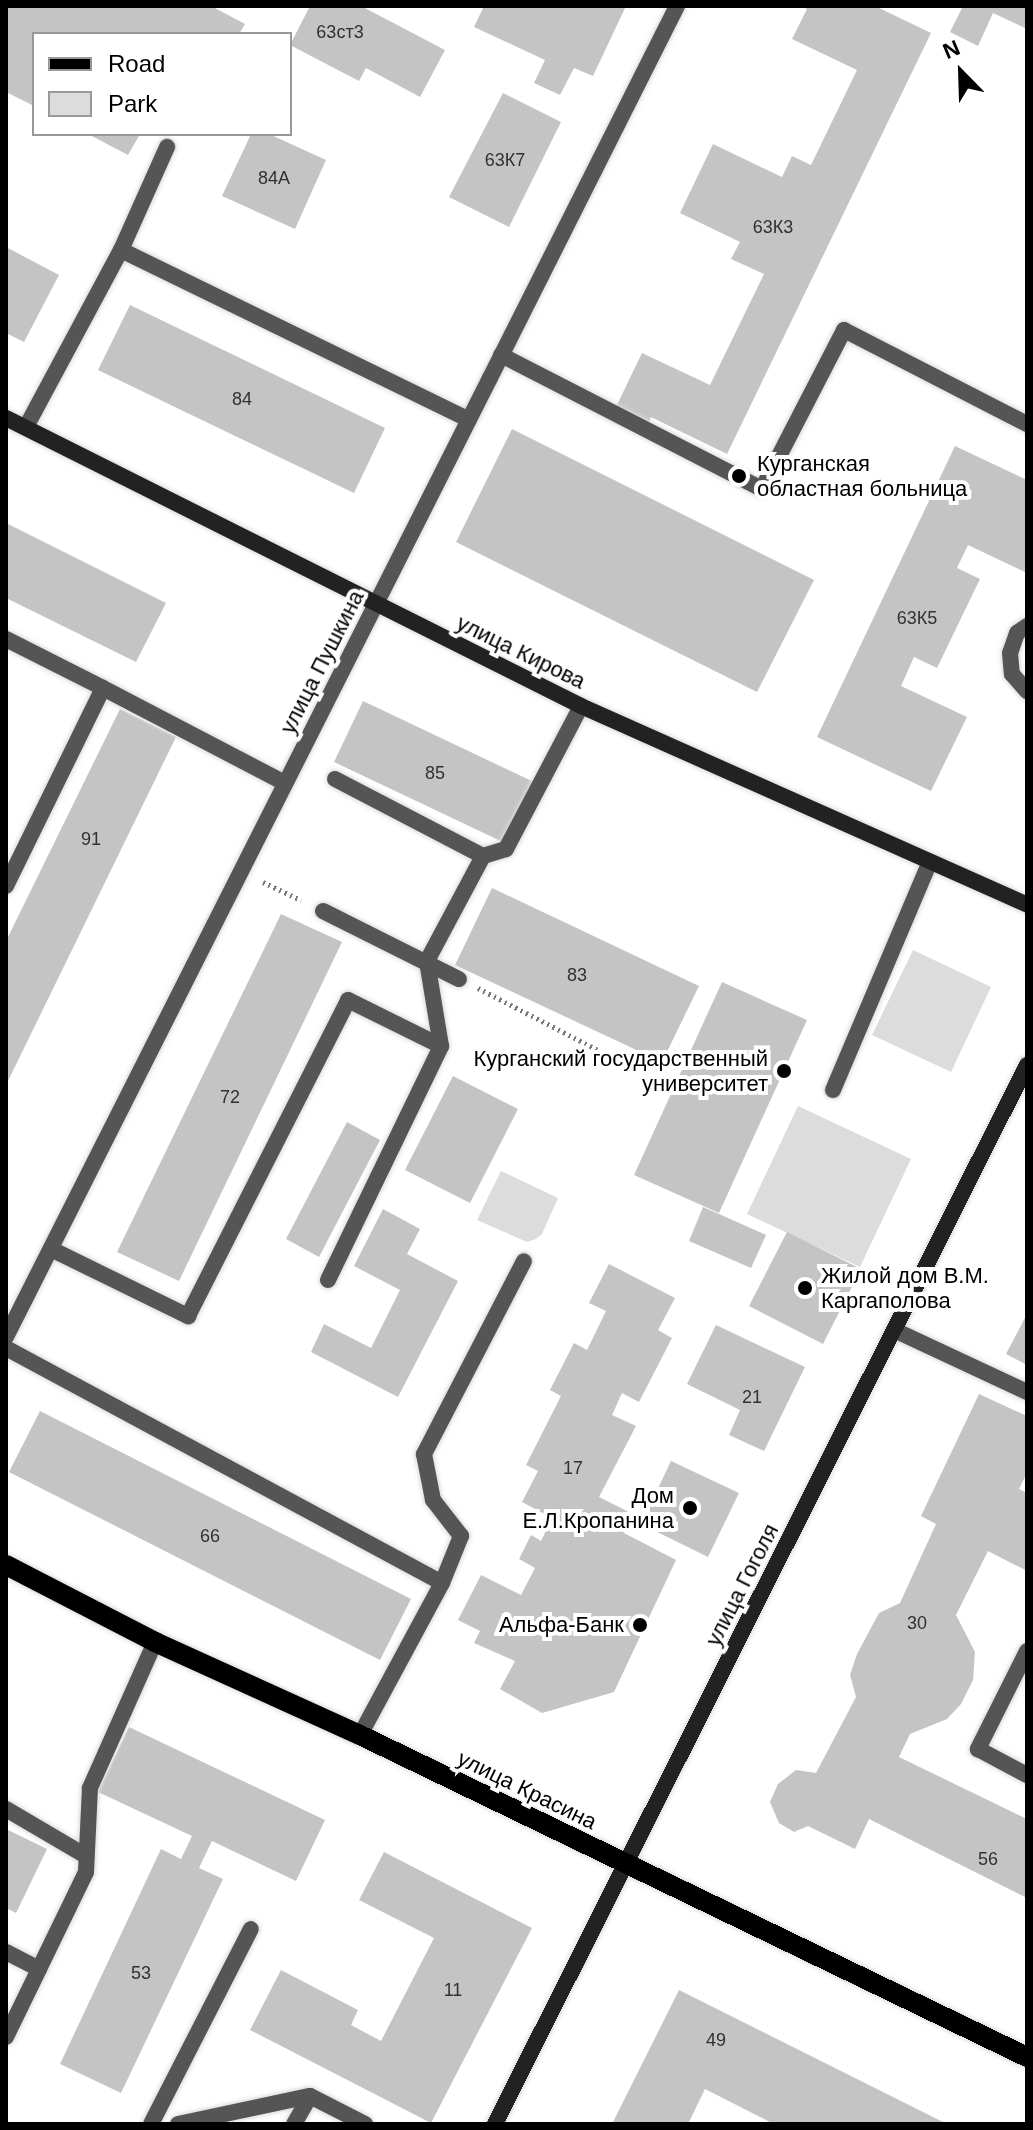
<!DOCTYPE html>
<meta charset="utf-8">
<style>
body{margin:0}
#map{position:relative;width:1033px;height:2130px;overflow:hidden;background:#fff;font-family:Arial,sans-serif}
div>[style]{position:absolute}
.green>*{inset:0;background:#dcdcdc}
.building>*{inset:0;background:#c4c4c4}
.path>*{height:5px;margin-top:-2.5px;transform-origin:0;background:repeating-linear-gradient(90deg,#777 0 2px,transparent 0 6px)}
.roads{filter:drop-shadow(0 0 2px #dbdbdb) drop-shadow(0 0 2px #dbdbdb)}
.lane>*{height:16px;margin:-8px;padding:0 8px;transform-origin:8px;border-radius:8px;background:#555}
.street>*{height:16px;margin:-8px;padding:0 8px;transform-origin:8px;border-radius:8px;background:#555}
.secondary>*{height:16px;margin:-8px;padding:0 8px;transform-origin:8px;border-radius:8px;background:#222}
.primary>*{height:20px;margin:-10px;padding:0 10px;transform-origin:10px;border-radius:10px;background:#000}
.dots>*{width:22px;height:22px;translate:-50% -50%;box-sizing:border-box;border:4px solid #fff;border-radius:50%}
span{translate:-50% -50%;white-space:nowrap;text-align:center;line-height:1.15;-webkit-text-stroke:8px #fff;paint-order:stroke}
.number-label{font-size:18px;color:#313131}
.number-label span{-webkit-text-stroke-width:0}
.poi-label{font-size:22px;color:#000}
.left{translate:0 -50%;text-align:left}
.right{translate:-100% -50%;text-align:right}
.street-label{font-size:22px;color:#000}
.frame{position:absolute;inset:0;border:8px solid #000;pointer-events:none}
.legend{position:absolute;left:32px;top:32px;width:260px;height:104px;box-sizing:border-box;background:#fff;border:2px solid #999;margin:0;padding:10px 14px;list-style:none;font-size:24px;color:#000}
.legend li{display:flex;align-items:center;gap:16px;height:40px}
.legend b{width:40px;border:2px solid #999}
.north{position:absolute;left:921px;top:32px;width:80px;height:80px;-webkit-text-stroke:6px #fff;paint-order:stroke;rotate:337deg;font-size:22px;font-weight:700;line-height:32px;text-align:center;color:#000}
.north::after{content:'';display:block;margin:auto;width:28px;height:36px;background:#000;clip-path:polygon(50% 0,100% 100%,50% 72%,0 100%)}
</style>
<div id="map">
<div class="green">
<i style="clip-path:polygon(913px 950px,991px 987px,951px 1072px,872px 1035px)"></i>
<i style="clip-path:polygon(798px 1106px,911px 1159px,860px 1267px,747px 1214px)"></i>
<i style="clip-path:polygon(501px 1171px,558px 1198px,542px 1234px,536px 1239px,527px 1242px,477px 1220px)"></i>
</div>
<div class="building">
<i style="clip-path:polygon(6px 6px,211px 6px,245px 24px,239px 34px,34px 34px,34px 106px,6px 92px)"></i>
<i style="clip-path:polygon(310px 6px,361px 6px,445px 50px,420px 97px,366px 68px,359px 81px,290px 45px)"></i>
<i style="clip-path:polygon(484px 6px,626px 6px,593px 76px,574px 68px,560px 95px,534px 83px,545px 60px,474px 27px)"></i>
<i style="clip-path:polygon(800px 6px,875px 6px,931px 33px,727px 454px,651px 417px,647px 427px,614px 411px,642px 353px,710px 385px,764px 274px,731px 259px,740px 242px,680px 213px,713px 144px,782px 177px,792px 156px,811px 165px,857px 70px,792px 39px,807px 9px)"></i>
<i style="clip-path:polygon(963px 6px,1027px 6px,1027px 29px,993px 13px,978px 46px,950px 32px)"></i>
<i style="clip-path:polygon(503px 93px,561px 122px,509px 227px,449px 197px)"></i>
<i style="clip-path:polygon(88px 134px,140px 134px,128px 155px)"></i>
<i style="clip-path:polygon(251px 134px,269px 134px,326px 160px,295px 229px,222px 196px)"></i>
<i style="clip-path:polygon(6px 247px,59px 275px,24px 342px,6px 333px)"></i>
<i style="clip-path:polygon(130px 305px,385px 428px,354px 493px,98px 370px)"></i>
<i style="clip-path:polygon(512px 429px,814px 580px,757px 692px,456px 542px)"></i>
<i style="clip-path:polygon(955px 446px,1027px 480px,1027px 573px,968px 545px,957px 568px,980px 579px,937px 668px,914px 657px,901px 686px,967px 717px,931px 791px,817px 737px)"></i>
<i style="clip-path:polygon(6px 523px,166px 603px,136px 662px,6px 598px)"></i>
<i style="clip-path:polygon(363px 701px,536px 783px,507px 844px,334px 762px)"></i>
<i style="clip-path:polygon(120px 709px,176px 737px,6px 1085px,6px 941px)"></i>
<i style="clip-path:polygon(492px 888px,699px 986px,662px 1062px,455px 965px)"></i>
<i style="clip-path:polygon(281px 914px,342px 942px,179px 1281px,117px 1252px)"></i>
<i style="clip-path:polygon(722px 982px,807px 1020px,719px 1213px,634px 1175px)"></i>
<i style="clip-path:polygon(453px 1076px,518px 1109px,470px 1203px,405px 1170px)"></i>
<i style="clip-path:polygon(347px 1122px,380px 1140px,319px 1257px,286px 1239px)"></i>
<i style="clip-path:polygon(703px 1207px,766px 1235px,751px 1268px,689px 1241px)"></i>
<i style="clip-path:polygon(383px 1209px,420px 1229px,407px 1254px,458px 1281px,398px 1397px,311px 1352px,324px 1324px,371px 1348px,400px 1290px,354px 1266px)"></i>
<i style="clip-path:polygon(787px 1232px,861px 1269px,823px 1344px,749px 1306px)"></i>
<i style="clip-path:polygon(609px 1264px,675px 1298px,658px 1330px,672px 1338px,639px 1402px,622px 1393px,612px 1415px,636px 1426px,599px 1497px,629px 1512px,624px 1533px,676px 1560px,614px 1692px,542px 1713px,500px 1689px,515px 1661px,474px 1643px,480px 1631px,458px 1620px,481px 1575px,521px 1595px,535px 1568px,519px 1559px,531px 1535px,541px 1541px,552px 1518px,522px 1502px,538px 1471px,526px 1465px,561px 1396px,550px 1390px,574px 1343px,587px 1350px,606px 1311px,589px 1303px)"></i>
<i style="clip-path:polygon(1027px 1314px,1027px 1365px,1006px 1354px)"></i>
<i style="clip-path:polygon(716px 1325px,805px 1367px,764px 1451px,729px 1435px,740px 1410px,687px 1384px)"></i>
<i style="clip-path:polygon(979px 1394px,1027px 1416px,1027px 1473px,1019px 1489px,1027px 1493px,1027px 1571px,988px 1551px,956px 1615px,975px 1652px,973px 1680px,961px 1704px,947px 1719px,910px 1734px,899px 1757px,1027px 1819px,1027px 1898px,869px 1819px,855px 1849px,808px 1826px,794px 1832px,779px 1823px,770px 1802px,778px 1784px,796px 1770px,816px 1773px,856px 1697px,850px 1675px,857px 1654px,879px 1613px,900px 1603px,936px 1524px,921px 1516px)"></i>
<i style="clip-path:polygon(40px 1411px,411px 1599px,380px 1660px,9px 1472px)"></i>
<i style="clip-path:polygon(671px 1461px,739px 1493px,708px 1557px,641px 1524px)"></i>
<i style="clip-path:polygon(129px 1727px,325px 1820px,296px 1881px,212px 1841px,199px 1868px,223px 1879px,121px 2093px,60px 2064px,161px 1849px,181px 1859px,192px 1836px,98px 1792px)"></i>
<i style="clip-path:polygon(6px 1829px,47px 1849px,16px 1913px,6px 1908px)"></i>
<i style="clip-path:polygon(384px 1852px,532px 1928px,431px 2123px,250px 2030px,281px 1970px,358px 2010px,351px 2025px,381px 2041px,434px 1938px,359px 1900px)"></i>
<i style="clip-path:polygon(679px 1990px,947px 2124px,774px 2124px,705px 2089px,688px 2124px,612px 2124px)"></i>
</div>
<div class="path">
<i style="left:263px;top:882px;width:42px;rotate:25.3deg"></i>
<i style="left:478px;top:988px;width:148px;rotate:27.3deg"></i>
<i style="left:610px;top:1056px;width:23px"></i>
</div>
<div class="roads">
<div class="lane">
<i style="left:121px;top:250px;width:387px;rotate:26deg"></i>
<i style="left:501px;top:355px;width:293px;rotate:27.2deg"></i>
<i style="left:762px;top:489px;width:179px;rotate:-62.7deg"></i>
<i style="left:844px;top:330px;width:206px;rotate:27.2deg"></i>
<i style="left:490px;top:378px;width:416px;rotate:-63.3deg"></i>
<i style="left:26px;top:427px;width:201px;rotate:-61.8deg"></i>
<i style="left:121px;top:250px;width:113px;rotate:-65.9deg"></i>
<i style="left:1027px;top:626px;width:12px;rotate:145deg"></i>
<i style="left:1017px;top:633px;width:21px;rotate:109deg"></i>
<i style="left:1010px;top:653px;width:21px;rotate:85deg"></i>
<i style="left:1012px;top:674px;width:23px;rotate:49deg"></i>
<i style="left:6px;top:639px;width:109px;rotate:26.8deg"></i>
<i style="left:335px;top:779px;width:167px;rotate:27.5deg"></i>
<i style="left:6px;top:886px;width:220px;rotate:-63.9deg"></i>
<i style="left:103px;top:688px;width:205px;rotate:27.6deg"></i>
<i style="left:323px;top:911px;width:152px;rotate:26.6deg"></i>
<i style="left:833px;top:1090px;width:248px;rotate:-67deg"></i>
<i style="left:51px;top:1249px;width:153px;rotate:26.1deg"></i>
<i style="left:188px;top:1316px;width:354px;rotate:-63.1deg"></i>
<i style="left:348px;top:1000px;width:104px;rotate:26.3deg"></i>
<i style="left:328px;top:1280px;width:260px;rotate:-64.2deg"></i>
<i style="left:441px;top:1046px;width:86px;rotate:-99.4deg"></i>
<i style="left:427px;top:961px;width:119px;rotate:-61.9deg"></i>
<i style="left:483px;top:856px;width:24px;rotate:-17deg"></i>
<i style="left:506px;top:849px;width:161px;rotate:-62.3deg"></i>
<i style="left:894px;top:1330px;width:147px;rotate:25deg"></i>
<i style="left:6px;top:1348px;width:495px;rotate:28.3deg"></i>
<i style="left:442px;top:1583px;width:173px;rotate:118.3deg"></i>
<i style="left:442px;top:1583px;width:51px;rotate:-68deg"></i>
<i style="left:461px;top:1536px;width:46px;rotate:-127.9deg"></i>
<i style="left:433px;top:1500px;width:47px;rotate:-101.1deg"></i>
<i style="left:424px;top:1454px;width:217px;rotate:-62.6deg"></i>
<i style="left:1027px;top:1651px;width:110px;rotate:116.6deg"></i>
<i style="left:978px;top:1749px;width:55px;rotate:28deg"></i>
<i style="left:6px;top:1809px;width:93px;rotate:30.4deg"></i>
<i style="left:6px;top:1952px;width:37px;rotate:27deg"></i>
<i style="left:39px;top:1969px;width:108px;rotate:-64.1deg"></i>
<i style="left:86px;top:1872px;width:84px;rotate:-87.3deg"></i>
<i style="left:90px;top:1788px;width:160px;rotate:-66deg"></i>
<i style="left:6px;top:2037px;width:76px;rotate:-64.1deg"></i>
<i style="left:151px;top:2124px;width:219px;rotate:-62.9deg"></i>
<i style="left:178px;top:2124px;width:135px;rotate:-12deg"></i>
<i style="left:310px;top:2096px;width:62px;rotate:27deg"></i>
<i style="left:294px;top:2124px;width:32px;rotate:-60deg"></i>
</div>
<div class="street">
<i style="left:6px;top:1337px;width:1074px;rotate:-63.22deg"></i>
</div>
<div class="secondary">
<i style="left:6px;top:418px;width:643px;rotate:26.6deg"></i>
<i style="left:581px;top:706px;width:488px;rotate:24deg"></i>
<i style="left:495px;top:2124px;width:1185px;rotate:-63.33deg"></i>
</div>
<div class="primary">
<i style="left:6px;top:1565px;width:168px;rotate:27.3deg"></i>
<i style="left:155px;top:1642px;width:225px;rotate:24.4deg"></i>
<i style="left:360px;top:1735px;width:741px;rotate:25.77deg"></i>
</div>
</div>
<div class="dots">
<i style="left:739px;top:476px;background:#000"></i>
<i style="left:784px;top:1071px;background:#000"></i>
<i style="left:805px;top:1288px;background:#000"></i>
<i style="left:690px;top:1508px;background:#000"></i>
<i style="left:640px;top:1625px;background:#000"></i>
</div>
<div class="number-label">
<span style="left:340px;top:32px">63ст3</span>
<span style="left:505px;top:160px">63К7</span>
<span style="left:274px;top:178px">84А</span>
<span style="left:773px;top:227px">63К3</span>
<span style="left:242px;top:399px">84</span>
<span style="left:917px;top:618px">63К5</span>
<span style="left:435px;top:773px">85</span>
<span style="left:91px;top:839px">91</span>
<span style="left:577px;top:975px">83</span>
<span style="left:230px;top:1097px">72</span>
<span style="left:752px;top:1397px">21</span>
<span style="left:573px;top:1468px">17</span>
<span style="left:210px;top:1536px">66</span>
<span style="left:917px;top:1623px">30</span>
<span style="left:988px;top:1859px">56</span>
<span style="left:141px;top:1973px">53</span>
<span style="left:453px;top:1990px">11</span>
<span style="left:716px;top:2040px">49</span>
</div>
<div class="poi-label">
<span class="left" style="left:757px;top:476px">Курганская<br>областная больница</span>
<span class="right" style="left:768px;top:1071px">Курганский государственный<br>университет</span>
<span class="left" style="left:821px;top:1288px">Жилой дом В.М.<br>Каргаполова</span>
<span class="right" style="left:674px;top:1508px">Дом<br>Е.Л.Кропанина</span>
<span class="right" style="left:624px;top:1625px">Альфа-Банк</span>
</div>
<div class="street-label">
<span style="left:521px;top:652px;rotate:26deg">улица Кирова</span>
<span style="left:322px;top:662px;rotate:-63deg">улица Пушкина</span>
<span style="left:742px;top:1585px;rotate:-63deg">улица Гоголя</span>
<span style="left:527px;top:1790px;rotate:26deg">улица Красина</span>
</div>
<div class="frame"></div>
<ul class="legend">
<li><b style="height:10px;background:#000"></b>Road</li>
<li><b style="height:22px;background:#dcdcdc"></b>Park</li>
</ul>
<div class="north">N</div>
</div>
